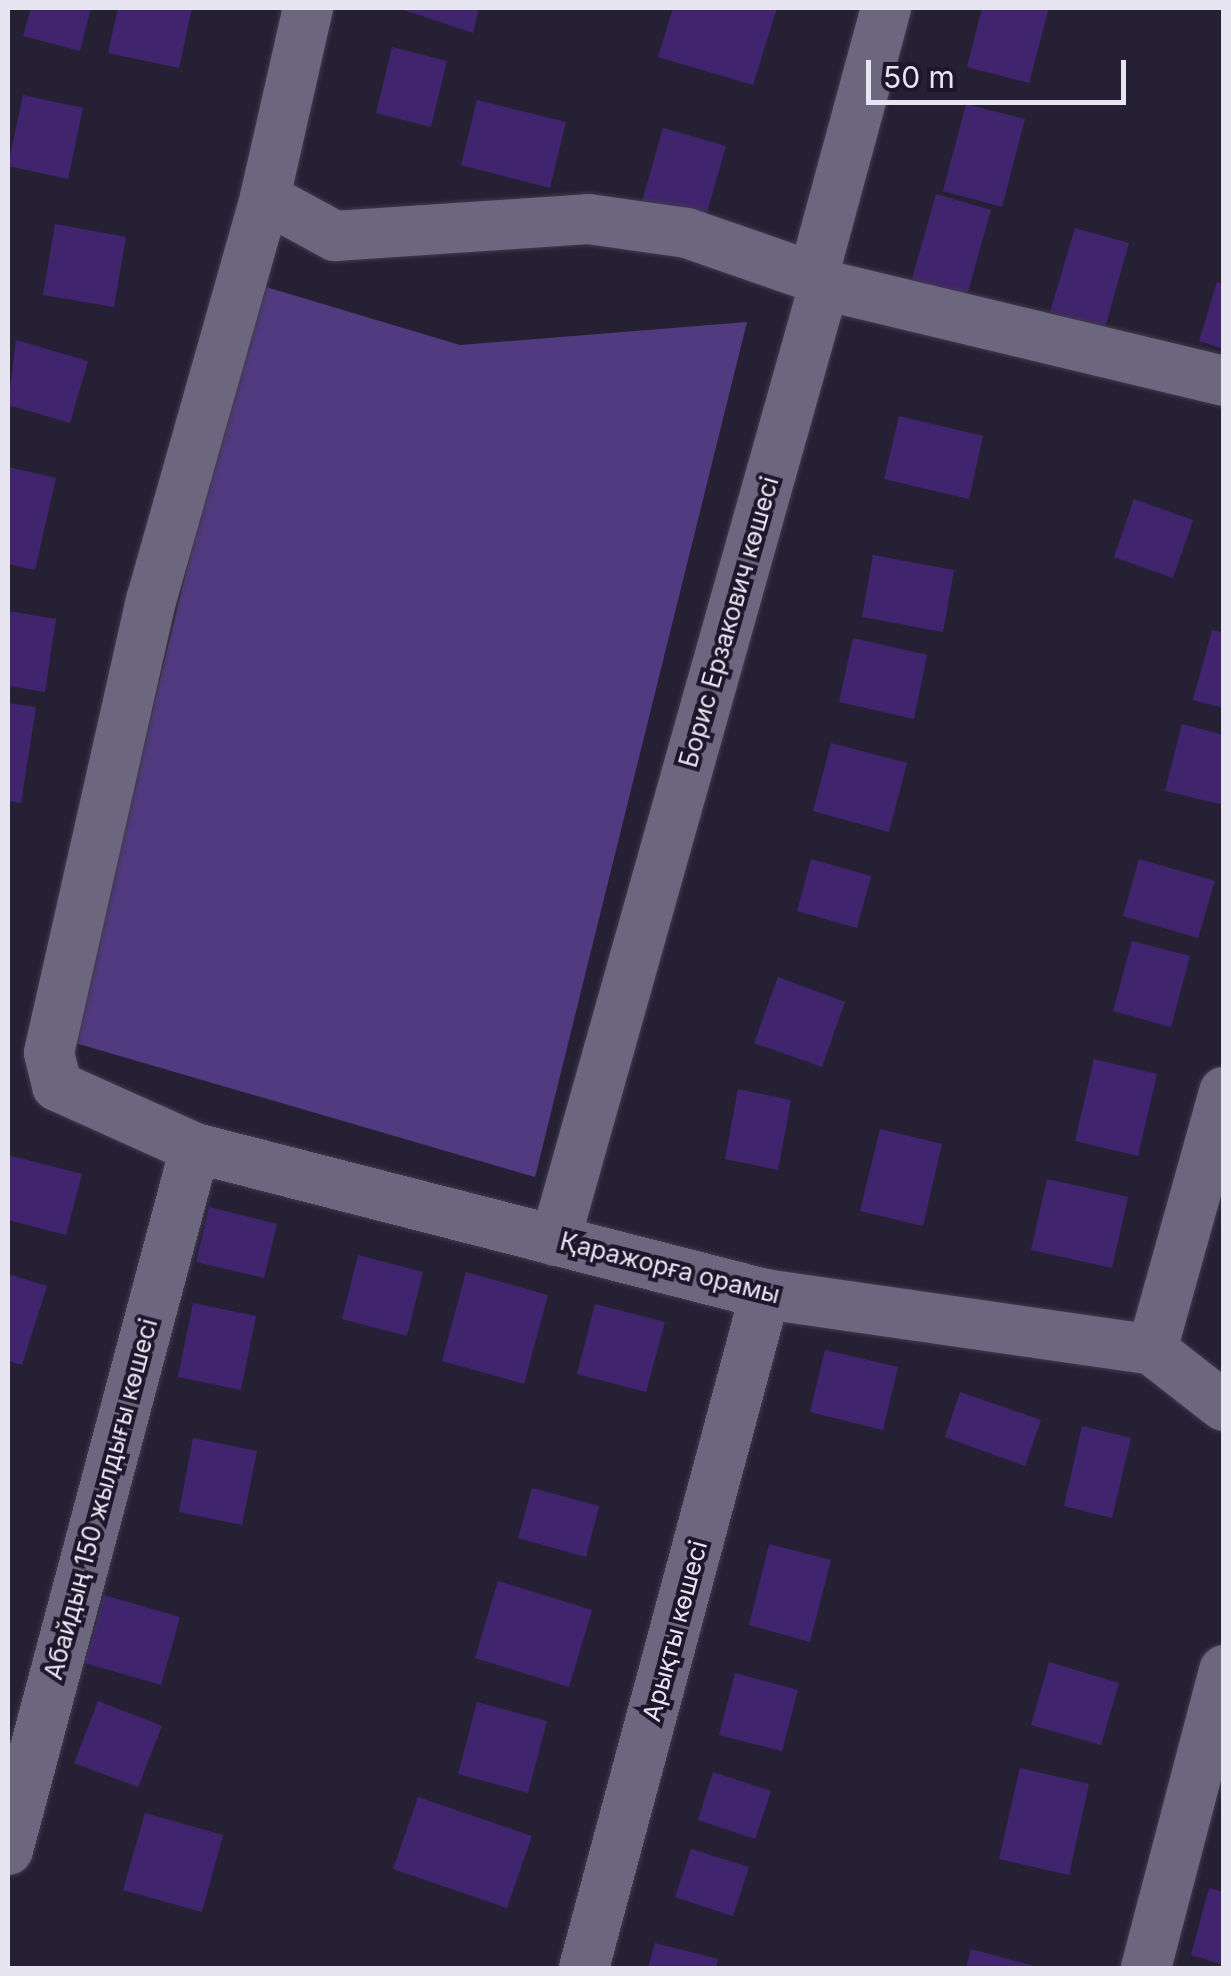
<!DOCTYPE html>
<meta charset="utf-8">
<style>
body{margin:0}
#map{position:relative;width:1231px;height:1976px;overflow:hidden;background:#262035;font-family:Inter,sans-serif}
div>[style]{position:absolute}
.green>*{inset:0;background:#513a7f}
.building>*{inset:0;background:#40256e}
.roads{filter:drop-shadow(0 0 2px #403a4b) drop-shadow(0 0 2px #403a4b)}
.minor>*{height:50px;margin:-25px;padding:0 25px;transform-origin:25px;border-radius:25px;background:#6d667f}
span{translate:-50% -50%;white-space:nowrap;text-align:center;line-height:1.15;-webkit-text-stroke:8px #1d172b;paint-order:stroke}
.street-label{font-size:25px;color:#e8e5f3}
.frame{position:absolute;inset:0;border:10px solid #e8e5f3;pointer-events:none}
.scale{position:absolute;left:866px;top:60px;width:260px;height:45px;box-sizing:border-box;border:5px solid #e8e5f3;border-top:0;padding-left:12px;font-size:30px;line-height:35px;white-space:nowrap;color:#e8e5f3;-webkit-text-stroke:8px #1d172b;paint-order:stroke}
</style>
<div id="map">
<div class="green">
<i style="clip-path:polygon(256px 284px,460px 345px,747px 322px,535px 1177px,72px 1042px)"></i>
</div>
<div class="building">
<i style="clip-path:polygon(31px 8px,91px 8px,80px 51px,23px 36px)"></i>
<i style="clip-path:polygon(118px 8px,192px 8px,179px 68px,108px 53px)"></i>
<i style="clip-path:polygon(398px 8px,479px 8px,473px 33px)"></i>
<i style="clip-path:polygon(673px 8px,777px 8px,753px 85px,658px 57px)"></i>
<i style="clip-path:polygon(982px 8px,1049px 8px,1029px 83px,967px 67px)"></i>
<i style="clip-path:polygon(392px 47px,447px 61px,431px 127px,376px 113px)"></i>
<i style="clip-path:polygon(23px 95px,83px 108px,68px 179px,8px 166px)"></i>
<i style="clip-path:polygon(477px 100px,566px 122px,550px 188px,461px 165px)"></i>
<i style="clip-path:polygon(966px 104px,1025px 119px,1002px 207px,943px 191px)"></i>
<i style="clip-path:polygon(663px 128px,726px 146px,704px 223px,641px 205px)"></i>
<i style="clip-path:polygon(936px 194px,991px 210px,967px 295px,912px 279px)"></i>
<i style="clip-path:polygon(55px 224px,126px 237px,114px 307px,43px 295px)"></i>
<i style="clip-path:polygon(1075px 228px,1129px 243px,1105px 328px,1050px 312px)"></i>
<i style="clip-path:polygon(1217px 282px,1224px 284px,1224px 349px,1199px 341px)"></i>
<i style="clip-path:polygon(16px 340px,88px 361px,70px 423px,8px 405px)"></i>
<i style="clip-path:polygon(899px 416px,983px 436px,969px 499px,884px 479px)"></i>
<i style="clip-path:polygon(8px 467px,56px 478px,35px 570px,8px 564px)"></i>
<i style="clip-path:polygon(1134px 499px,1193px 520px,1173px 578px,1114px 557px)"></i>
<i style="clip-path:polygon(873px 555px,954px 570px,943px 632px,862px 617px)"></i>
<i style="clip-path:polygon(8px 611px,56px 619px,45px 692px,8px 686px)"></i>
<i style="clip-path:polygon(1212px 630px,1224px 633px,1224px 708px,1193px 700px)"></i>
<i style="clip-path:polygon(853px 638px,927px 655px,914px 719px,839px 702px)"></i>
<i style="clip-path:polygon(8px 703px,36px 707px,21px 803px,8px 801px)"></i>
<i style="clip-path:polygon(1182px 724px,1224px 735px,1224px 805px,1165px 791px)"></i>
<i style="clip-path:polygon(831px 743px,907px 763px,889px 832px,813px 811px)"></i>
<i style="clip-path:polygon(811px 859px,871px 876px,857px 928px,797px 911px)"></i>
<i style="clip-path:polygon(1139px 859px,1215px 881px,1198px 938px,1123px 916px)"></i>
<i style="clip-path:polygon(1132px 941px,1190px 956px,1171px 1027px,1113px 1011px)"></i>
<i style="clip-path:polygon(778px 977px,845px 1002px,822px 1067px,754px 1043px)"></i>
<i style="clip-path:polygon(1094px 1059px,1157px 1074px,1138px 1156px,1075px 1141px)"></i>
<i style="clip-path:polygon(738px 1089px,791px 1100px,778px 1170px,725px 1159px)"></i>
<i style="clip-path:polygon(880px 1129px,942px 1144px,923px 1226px,860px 1211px)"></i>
<i style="clip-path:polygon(8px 1155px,82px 1174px,66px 1235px,8px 1220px)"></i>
<i style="clip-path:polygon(1047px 1179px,1128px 1197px,1112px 1268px,1031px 1250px)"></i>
<i style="clip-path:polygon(209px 1207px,277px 1224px,264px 1278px,196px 1262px)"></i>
<i style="clip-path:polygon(358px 1255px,423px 1272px,407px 1336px,342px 1319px)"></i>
<i style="clip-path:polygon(466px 1272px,548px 1295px,524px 1384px,442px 1361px)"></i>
<i style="clip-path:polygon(8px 1274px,47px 1286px,22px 1365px,8px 1361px)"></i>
<i style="clip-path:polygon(193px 1303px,256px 1316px,241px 1390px,178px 1377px)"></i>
<i style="clip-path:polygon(595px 1304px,665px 1322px,646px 1392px,577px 1374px)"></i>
<i style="clip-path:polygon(825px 1350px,898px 1367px,883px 1430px,810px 1412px)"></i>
<i style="clip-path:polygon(960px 1392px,1041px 1420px,1025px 1466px,945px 1437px)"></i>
<i style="clip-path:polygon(1082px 1426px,1131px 1438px,1112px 1518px,1064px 1506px)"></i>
<i style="clip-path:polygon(193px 1438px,257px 1451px,242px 1525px,179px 1512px)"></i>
<i style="clip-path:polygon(532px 1488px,599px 1506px,586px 1557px,518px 1538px)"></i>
<i style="clip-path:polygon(769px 1544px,831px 1560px,810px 1642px,749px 1625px)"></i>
<i style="clip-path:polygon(498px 1581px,592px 1610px,569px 1687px,475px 1658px)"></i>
<i style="clip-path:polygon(104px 1595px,180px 1617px,161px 1685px,85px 1663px)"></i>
<i style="clip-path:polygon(1049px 1662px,1119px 1683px,1101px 1745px,1031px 1725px)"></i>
<i style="clip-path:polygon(735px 1673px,798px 1690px,782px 1751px,719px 1735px)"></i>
<i style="clip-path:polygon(98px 1701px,162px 1726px,138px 1787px,74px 1763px)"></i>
<i style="clip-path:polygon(477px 1702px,547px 1721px,528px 1793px,458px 1774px)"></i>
<i style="clip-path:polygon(1020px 1768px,1089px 1784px,1069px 1875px,999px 1859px)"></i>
<i style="clip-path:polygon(713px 1772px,771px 1791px,755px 1839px,698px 1820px)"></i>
<i style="clip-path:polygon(418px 1797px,532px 1836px,507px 1908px,393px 1869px)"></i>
<i style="clip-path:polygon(145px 1813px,223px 1835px,202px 1912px,123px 1890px)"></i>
<i style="clip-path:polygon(691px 1849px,749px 1867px,733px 1916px,675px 1897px)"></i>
<i style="clip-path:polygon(1209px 1888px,1224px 1892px,1224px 1965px,1191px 1955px)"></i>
<i style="clip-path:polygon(655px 1943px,718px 1959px,716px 1968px,648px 1968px)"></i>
<i style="clip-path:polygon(971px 1949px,1038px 1967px,1038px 1968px,966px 1968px)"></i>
</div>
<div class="roads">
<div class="minor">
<i style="left:308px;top:8px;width:195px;rotate:102.8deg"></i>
<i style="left:265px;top:198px;width:80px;rotate:28.5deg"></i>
<i style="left:335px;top:236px;width:254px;rotate:-3.8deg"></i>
<i style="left:588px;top:219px;width:100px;rotate:8deg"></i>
<i style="left:687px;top:233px;width:133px;rotate:19.2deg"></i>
<i style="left:265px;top:198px;width:418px;rotate:105.8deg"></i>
<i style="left:151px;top:600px;width:464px;rotate:102.7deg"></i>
<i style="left:49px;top:1053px;width:34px;rotate:76deg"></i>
<i style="left:57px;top:1086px;width:151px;rotate:24.2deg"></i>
<i style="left:195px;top:1148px;width:588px;rotate:14.37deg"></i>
<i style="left:765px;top:1294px;width:391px;rotate:8.2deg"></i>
<i style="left:1152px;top:1350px;width:91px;rotate:37.9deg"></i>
<i style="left:824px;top:285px;width:411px;rotate:13.5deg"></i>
<i style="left:555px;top:1241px;width:993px;rotate:-74.28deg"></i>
<i style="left:824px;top:285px;width:14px;rotate:-144deg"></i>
<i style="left:813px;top:277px;width:279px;rotate:-74.8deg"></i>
<i style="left:1152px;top:1350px;width:268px;rotate:-74.4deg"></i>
<i style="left:8px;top:1850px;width:726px;rotate:-75.08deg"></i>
<i style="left:584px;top:1968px;width:698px;rotate:-74.97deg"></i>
<i style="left:1146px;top:1968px;width:308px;rotate:-75.3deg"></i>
</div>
</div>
<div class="street-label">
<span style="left:729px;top:622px;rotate:-74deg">Борис Ерзакович көшесі</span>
<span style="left:670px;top:1268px;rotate:14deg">Қаражорға орамы</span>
<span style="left:101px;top:1499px;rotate:-75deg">Абайдың 150 жылдығы көшесі</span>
<span style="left:675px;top:1631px;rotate:-75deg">Арықты көшесі</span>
</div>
<div class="frame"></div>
<div class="scale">50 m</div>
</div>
